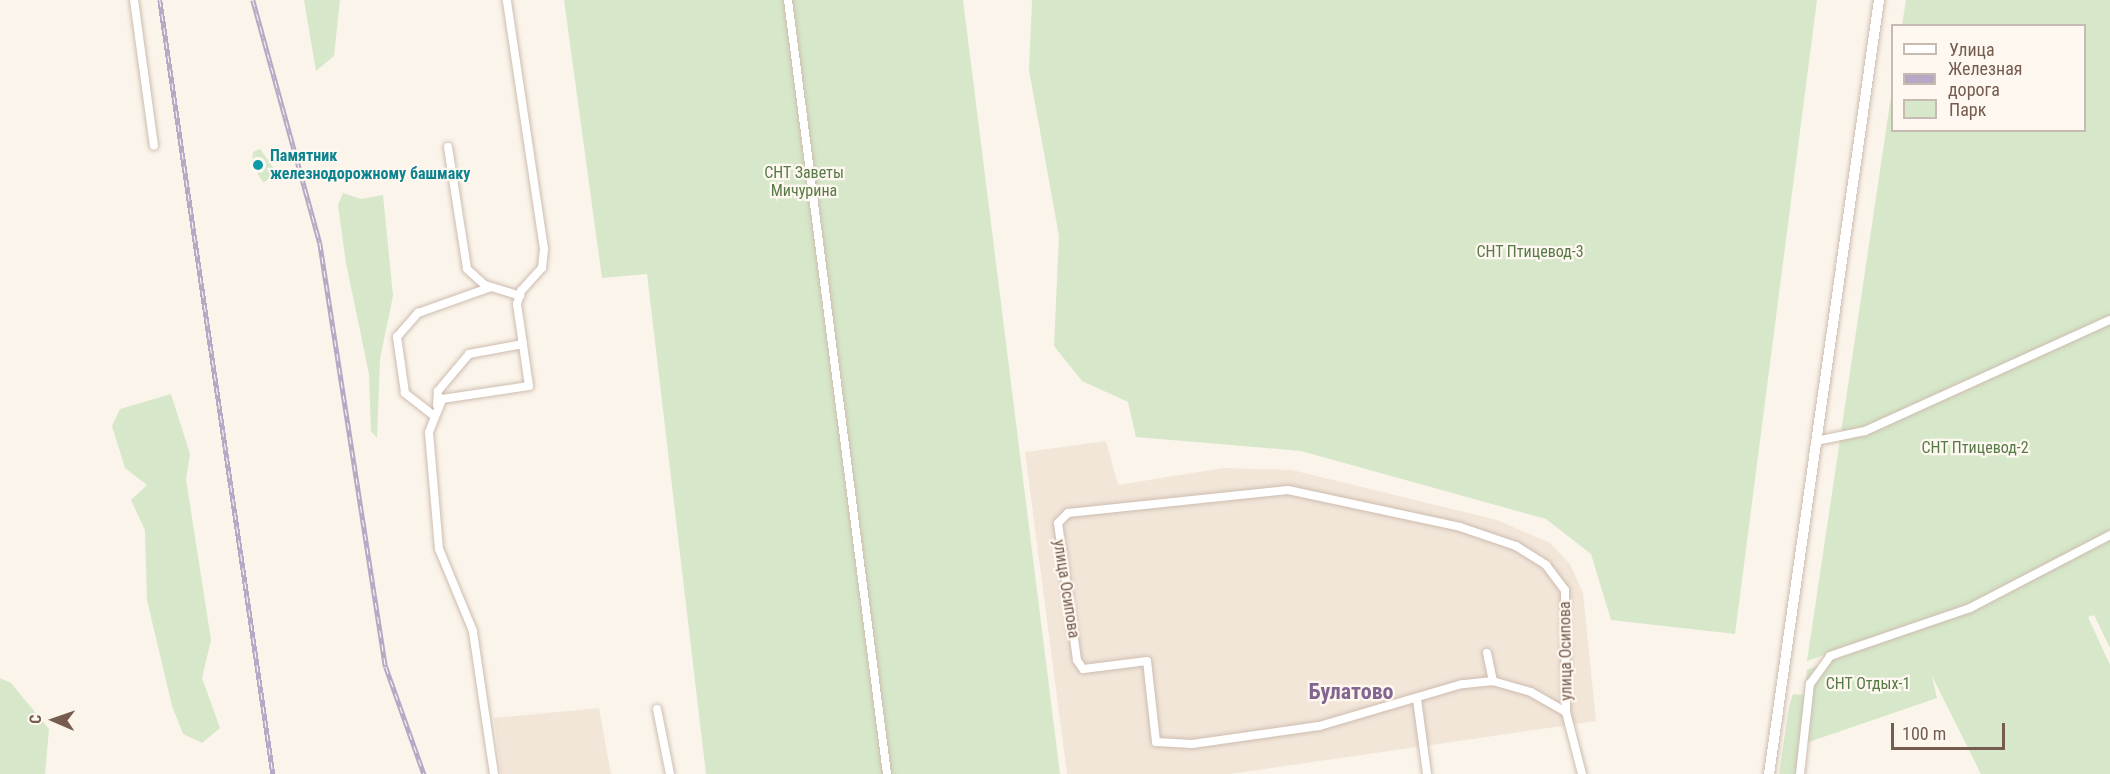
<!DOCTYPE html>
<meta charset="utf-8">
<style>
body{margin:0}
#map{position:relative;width:2110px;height:774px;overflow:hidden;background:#fbf4ea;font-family:"Roboto Condensed",sans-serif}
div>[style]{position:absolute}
.residential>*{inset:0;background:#f2e6d9}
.green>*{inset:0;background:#d6e8c9}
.roads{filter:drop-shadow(0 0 2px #cdbcb0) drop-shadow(0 0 2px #cdbcb0)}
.minor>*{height:8px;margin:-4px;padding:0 4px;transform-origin:4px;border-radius:4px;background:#fff}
.secondary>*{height:10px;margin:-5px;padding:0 5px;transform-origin:5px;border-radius:5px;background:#fff}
.rail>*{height:4.5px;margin-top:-2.25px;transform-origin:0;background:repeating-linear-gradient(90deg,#fef8f0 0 7px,#b7a8c5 0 14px);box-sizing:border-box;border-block:2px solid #b7a8c5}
.dots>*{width:16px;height:16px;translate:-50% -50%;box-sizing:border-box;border:3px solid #fef8f0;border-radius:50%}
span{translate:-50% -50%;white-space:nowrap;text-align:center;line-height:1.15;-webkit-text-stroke:4.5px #fef8f0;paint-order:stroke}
.culture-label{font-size:16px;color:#0d838f;font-weight:700}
.left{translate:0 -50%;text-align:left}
.park-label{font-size:16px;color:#577947}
.street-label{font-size:16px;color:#755c4f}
.district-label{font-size:22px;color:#826690;font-weight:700}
.legend{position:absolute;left:1891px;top:24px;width:195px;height:108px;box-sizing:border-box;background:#fef8f0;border:2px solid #c7bab0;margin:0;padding:8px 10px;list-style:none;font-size:18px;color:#755c4f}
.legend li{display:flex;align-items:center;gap:12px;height:30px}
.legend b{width:30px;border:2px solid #c7bab0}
.north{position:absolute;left:24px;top:690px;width:60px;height:60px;-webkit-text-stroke:4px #fef8f0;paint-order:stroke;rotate:272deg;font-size:16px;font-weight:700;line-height:24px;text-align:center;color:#755c4f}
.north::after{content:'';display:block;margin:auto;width:21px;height:27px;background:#755c4f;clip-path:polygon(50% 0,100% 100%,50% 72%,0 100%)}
.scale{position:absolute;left:1891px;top:723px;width:114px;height:27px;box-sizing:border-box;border:3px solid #755c4f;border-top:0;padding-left:8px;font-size:18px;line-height:21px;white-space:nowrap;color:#755c4f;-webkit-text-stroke:4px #fef8f0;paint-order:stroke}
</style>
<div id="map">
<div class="residential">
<i style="clip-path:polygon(1106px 441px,1118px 485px,1223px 468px,1292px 470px,1497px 520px,1550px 543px,1570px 564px,1583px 593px,1596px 721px,1230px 774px,1067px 774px,1025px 452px)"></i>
<i style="clip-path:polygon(599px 708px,611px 774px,501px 774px,494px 718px)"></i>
</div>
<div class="green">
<i style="clip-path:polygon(304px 0,340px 0,334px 56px,316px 71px)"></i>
<i style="clip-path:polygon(564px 0,963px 0,1060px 774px,706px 774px,647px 274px,602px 278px)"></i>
<i style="clip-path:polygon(1032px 0,1817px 0,1735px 634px,1611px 620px,1591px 554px,1546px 519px,1301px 451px,1136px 437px,1128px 402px,1082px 381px,1054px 346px,1059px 236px,1029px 70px)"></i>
<i style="clip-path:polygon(1906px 0,2110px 0,2110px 531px,1969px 605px,1807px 661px,1892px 90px,1892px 130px,2084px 130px,2084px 26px,1902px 25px)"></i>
<i style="clip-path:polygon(260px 149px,273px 167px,272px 179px,263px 182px,255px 170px,265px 169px,263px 161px,252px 163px,253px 152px)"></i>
<i style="clip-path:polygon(343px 193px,361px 199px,383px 195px,393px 296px,380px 359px,377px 438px,371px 431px,369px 374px,346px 263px,338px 205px)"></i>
<i style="clip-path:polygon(171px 394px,190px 454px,186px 479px,211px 640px,202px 678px,220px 728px,202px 743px,183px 734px,172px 706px,147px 600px,145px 530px,131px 500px,147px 485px,125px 468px,112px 426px,120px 409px)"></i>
<i style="clip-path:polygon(2110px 539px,2110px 648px,2094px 615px,2088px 617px,2110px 665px,2110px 774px,1981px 774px,1932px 676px,1937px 698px,1800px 745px,1797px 774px,1779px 774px,1789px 707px,1793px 694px,1804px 695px,1807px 670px,1910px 632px)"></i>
<i style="clip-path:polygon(0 678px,11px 683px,49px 729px,45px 774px,0 774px)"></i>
</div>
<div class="roads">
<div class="minor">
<i style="left:134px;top:0;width:147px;rotate:82.2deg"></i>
<i style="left:788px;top:0;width:780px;rotate:82.71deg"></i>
<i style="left:448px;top:147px;width:123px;rotate:81.1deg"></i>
<i style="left:467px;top:269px;width:24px;rotate:42deg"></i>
<i style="left:485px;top:285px;width:37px;rotate:17deg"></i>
<i style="left:437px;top:405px;width:14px;rotate:-86deg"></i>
<i style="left:438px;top:391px;width:48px;rotate:-50deg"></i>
<i style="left:469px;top:354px;width:55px;rotate:-10.5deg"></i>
<i style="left:433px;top:415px;width:36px;rotate:-142deg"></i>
<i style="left:405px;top:393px;width:57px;rotate:-98.1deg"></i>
<i style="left:397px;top:337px;width:32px;rotate:-49deg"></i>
<i style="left:418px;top:313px;width:77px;rotate:-19.6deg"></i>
<i style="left:1816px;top:441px;width:50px;rotate:-11.5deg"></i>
<i style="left:1865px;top:431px;width:269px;rotate:-24.4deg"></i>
<i style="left:1487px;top:653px;width:29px;rotate:78deg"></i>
<i style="left:1417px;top:699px;width:76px;rotate:82.4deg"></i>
<i style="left:657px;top:709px;width:66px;rotate:78.7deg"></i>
<i style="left:1566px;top:712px;width:40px;rotate:-150.3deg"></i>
<i style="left:1531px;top:692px;width:40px;rotate:-164deg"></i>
<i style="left:1493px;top:681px;width:31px;rotate:174deg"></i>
<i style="left:1462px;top:684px;width:149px;rotate:163.6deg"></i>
<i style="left:1319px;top:726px;width:128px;rotate:171.9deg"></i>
<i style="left:1192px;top:744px;width:36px;rotate:-177deg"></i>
<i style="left:1156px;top:742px;width:81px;rotate:-96.3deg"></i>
<i style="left:1147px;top:661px;width:64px;rotate:172.9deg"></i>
<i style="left:1083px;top:669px;width:11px;rotate:-124deg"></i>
<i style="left:1077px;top:660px;width:138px;rotate:-97.9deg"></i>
<i style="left:1058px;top:523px;width:14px;rotate:-45deg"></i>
<i style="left:1068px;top:513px;width:221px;rotate:-6deg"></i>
<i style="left:1288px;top:490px;width:176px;rotate:12.1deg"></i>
<i style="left:1460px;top:527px;width:59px;rotate:18.7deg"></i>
<i style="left:1516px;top:546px;width:36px;rotate:32deg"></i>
<i style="left:1546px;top:565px;width:31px;rotate:53deg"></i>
<i style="left:1565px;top:590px;width:122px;rotate:89.5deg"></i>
<i style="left:1566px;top:712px;width:64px;rotate:75.5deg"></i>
<i style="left:494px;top:774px;width:145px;rotate:-98.4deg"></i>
<i style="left:473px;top:631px;width:89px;rotate:-112.5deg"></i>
<i style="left:439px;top:549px;width:117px;rotate:-94.9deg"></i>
<i style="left:429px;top:432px;width:35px;rotate:-68deg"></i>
<i style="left:442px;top:399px;width:88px;rotate:-8.5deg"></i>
<i style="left:529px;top:386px;width:83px;rotate:-98.3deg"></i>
<i style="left:517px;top:304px;width:14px;rotate:-73deg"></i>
<i style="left:521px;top:291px;width:31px;rotate:-48deg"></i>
<i style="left:542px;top:268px;width:19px;rotate:-84deg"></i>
<i style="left:544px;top:249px;width:252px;rotate:-98.5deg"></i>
<i style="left:1800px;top:774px;width:91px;rotate:-83.7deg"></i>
<i style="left:1810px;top:684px;width:34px;rotate:-54deg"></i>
<i style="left:1830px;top:656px;width:148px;rotate:-18.9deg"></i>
<i style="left:1970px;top:608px;width:158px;rotate:-27.5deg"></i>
</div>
<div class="secondary">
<i style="left:1769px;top:774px;width:782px;rotate:-81.91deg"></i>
</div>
</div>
<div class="rail">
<i style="left:160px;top:0;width:782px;rotate:81.69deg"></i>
<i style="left:253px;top:0;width:252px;rotate:74.6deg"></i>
<i style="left:320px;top:243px;width:429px;rotate:81.2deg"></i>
<i style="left:386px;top:667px;width:114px;rotate:70.4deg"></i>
</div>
<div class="dots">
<i style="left:258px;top:165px;background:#0f9aa8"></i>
</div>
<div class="culture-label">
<span class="left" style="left:270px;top:165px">Памятник<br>железнодорожному башмаку</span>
</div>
<div class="park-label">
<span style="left:804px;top:182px">СНТ Заветы<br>Мичурина</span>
<span style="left:1530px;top:252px">СНТ Птицевод-3</span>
<span style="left:1975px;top:448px">СНТ Птицевод-2</span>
<span style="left:1868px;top:684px">СНТ Отдых-1</span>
</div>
<div class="street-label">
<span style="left:1066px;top:589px;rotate:81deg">улица Осипова</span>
<span style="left:1566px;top:651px;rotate:-91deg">улица Осипова</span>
</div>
<div class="district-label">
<span style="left:1351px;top:692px">Булатово</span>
</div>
<ul class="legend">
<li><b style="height:8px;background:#fff"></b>Улица</li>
<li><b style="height:8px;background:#b7a8c5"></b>Железная дорога</li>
<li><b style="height:16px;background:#d6e8c9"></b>Парк</li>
</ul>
<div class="north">С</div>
<div class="scale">100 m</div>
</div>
